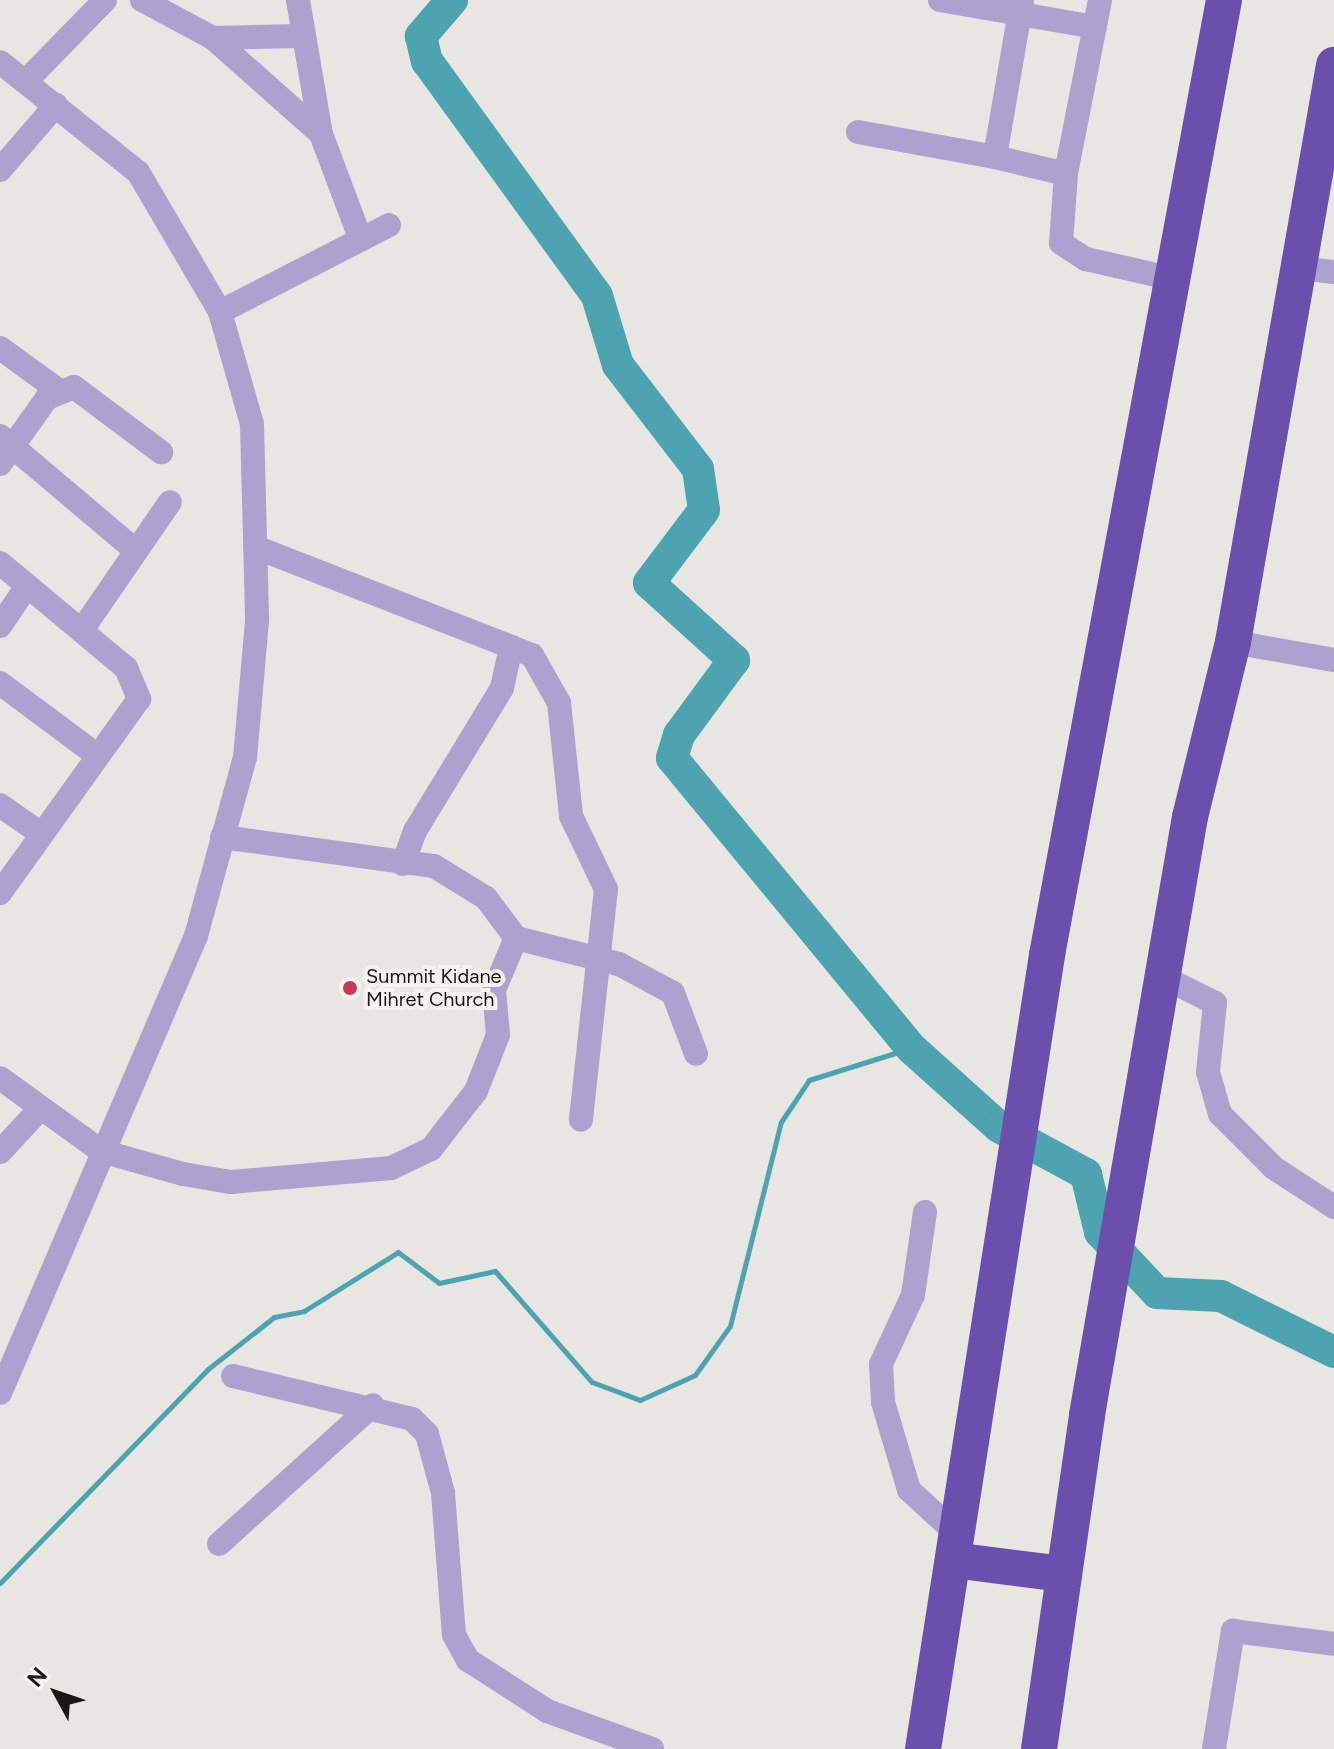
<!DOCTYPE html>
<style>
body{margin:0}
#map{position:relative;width:1334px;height:1749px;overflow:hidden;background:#e7e6e2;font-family:Figtree,sans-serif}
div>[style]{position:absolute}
.stream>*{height:5px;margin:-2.5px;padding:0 2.5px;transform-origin:2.5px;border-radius:2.5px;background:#4da3af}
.river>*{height:32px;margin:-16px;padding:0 16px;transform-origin:16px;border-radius:16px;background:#4da3af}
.minor>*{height:24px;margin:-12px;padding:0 12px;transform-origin:12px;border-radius:12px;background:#aba2cf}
.highway>*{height:36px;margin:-18px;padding:0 18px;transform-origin:18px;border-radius:18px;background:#6a4fad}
.dots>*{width:22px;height:22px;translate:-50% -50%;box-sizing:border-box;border:4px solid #f4f3f0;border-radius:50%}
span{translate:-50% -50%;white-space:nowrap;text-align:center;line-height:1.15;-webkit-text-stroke:8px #f4f3f0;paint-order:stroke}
.poi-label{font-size:20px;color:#191817}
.left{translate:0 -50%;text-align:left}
.north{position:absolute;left:16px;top:1653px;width:80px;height:80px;-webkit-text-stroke:6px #f4f3f0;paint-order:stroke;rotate:310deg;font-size:22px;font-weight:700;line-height:32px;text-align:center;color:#191817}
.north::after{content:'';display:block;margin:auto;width:28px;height:36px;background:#191817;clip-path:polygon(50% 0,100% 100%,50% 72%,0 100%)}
</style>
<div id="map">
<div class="stream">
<i style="left:0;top:1583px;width:298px;rotate:-45.8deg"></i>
<i style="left:208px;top:1369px;width:84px;rotate:-38.2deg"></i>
<i style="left:274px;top:1317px;width:31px;rotate:-11deg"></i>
<i style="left:304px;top:1311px;width:111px;rotate:-32.1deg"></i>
<i style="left:398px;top:1252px;width:51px;rotate:37.1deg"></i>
<i style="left:439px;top:1283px;width:57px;rotate:-12.1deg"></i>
<i style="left:495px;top:1271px;width:147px;rotate:48.9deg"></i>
<i style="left:592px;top:1382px;width:51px;rotate:20.6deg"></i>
<i style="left:640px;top:1400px;width:60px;rotate:-24.4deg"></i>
<i style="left:695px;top:1375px;width:60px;rotate:-54.5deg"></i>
<i style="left:730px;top:1326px;width:210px;rotate:-76deg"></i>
<i style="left:781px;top:1122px;width:50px;rotate:-56.3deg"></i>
<i style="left:809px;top:1080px;width:107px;rotate:-17.4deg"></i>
</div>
<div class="river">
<i style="left:452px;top:0;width:48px;rotate:130.7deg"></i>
<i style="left:421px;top:36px;width:26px;rotate:77deg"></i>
<i style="left:427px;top:61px;width:290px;rotate:54.1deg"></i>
<i style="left:597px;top:296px;width:72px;rotate:73.1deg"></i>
<i style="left:618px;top:365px;width:131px;rotate:52.4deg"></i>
<i style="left:698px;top:469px;width:41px;rotate:81.7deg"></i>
<i style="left:704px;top:510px;width:91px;rotate:127deg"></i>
<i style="left:649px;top:583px;width:115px;rotate:42.2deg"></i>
<i style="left:734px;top:660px;width:93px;rotate:126.3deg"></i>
<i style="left:679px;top:735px;width:24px;rotate:107deg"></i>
<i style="left:672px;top:758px;width:376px;rotate:50.5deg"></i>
<i style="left:911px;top:1048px;width:118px;rotate:41.9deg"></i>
<i style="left:999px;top:1127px;width:99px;rotate:28.4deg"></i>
<i style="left:1086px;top:1174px;width:60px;rotate:76.4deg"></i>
<i style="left:1100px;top:1232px;width:83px;rotate:46.9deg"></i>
<i style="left:1157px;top:1293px;width:64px;rotate:2.7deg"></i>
<i style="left:1221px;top:1296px;width:126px;rotate:26.4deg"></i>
</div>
<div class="minor">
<i style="left:142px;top:0;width:81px;rotate:28.2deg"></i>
<i style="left:213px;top:38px;width:87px;rotate:-1.3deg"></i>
<i style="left:298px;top:0;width:136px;rotate:80.3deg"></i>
<i style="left:321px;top:134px;width:111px;rotate:69.4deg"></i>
<i style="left:940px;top:0;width:157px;rotate:9.9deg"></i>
<i style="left:1022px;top:0;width:159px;rotate:99.8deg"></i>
<i style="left:995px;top:157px;width:73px;rotate:13.5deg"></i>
<i style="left:1100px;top:0;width:177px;rotate:101.1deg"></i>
<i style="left:1066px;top:174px;width:69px;rotate:94.1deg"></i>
<i style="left:1061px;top:243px;width:30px;rotate:33deg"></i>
<i style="left:1086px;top:259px;width:90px;rotate:12.8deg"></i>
<i style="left:213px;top:38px;width:144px;rotate:41.6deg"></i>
<i style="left:0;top:62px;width:176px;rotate:38.6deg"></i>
<i style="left:138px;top:172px;width:162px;rotate:59.6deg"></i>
<i style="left:220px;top:312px;width:116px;rotate:74.1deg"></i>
<i style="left:252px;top:424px;width:197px;rotate:88.5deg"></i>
<i style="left:257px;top:621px;width:137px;rotate:95deg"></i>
<i style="left:245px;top:757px;width:186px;rotate:105.3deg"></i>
<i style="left:196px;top:936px;width:497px;rotate:113.2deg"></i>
<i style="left:26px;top:81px;width:113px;rotate:-45.7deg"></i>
<i style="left:858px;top:132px;width:139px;rotate:10.3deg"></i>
<i style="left:0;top:170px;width:86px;rotate:-49.3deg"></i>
<i style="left:1300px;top:268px;width:34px;rotate:7deg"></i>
<i style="left:220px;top:312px;width:190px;rotate:-27.2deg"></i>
<i style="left:0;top:348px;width:72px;rotate:35.9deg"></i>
<i style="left:0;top:436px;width:178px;rotate:40.2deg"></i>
<i style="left:0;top:464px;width:81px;rotate:-54.5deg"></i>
<i style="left:47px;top:398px;width:29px;rotate:-22deg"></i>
<i style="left:74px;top:387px;width:109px;rotate:36.8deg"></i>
<i style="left:255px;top:547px;width:275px;rotate:21.3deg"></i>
<i style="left:511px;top:647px;width:42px;rotate:102.4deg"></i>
<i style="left:502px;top:688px;width:167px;rotate:121.3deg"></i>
<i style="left:415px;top:831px;width:35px;rotate:110deg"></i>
<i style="left:0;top:563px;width:164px;rotate:39.8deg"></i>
<i style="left:126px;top:668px;width:34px;rotate:67deg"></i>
<i style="left:139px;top:699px;width:239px;rotate:125.6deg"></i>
<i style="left:0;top:626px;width:48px;rotate:-56deg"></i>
<i style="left:82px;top:630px;width:155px;rotate:-55.5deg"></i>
<i style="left:1233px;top:642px;width:103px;rotate:10.1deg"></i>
<i style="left:511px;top:647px;width:22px;rotate:21deg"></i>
<i style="left:532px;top:655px;width:55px;rotate:60.6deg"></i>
<i style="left:559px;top:703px;width:114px;rotate:83.9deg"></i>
<i style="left:571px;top:816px;width:81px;rotate:64.4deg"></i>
<i style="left:606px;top:889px;width:232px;rotate:96.2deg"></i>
<i style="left:0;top:683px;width:117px;rotate:36.7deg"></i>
<i style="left:0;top:805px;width:49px;rotate:35deg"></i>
<i style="left:222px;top:837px;width:214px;rotate:7.8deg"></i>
<i style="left:434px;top:866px;width:61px;rotate:31.6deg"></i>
<i style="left:486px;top:898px;width:50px;rotate:53.1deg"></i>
<i style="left:516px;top:938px;width:106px;rotate:14.2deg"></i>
<i style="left:619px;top:964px;width:61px;rotate:28.2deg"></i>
<i style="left:673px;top:993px;width:65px;rotate:69.3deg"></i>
<i style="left:1165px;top:978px;width:56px;rotate:26.6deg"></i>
<i style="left:1215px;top:1003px;width:69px;rotate:95.8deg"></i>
<i style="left:1208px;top:1072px;width:44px;rotate:74.1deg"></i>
<i style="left:1220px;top:1114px;width:76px;rotate:45deg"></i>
<i style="left:1274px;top:1168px;width:72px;rotate:33deg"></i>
<i style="left:0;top:1078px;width:125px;rotate:35.9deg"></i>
<i style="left:101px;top:1151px;width:85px;rotate:15.7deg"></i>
<i style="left:183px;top:1174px;width:49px;rotate:9.5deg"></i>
<i style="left:231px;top:1182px;width:161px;rotate:-5deg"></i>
<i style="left:391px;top:1168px;width:44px;rotate:-25.4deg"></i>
<i style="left:431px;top:1149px;width:73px;rotate:-52.2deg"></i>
<i style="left:476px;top:1091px;width:60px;rotate:-68.6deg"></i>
<i style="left:498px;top:1035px;width:45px;rotate:-95.1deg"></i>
<i style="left:494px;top:990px;width:56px;rotate:-67.1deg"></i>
<i style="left:0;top:1152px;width:57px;rotate:-47.1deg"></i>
<i style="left:925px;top:1212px;width:84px;rotate:98.2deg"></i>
<i style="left:913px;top:1295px;width:76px;rotate:114.9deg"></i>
<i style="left:881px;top:1364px;width:38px;rotate:87deg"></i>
<i style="left:883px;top:1402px;width:92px;rotate:73.5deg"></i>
<i style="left:909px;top:1490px;width:65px;rotate:42.5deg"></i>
<i style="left:233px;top:1376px;width:184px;rotate:13.5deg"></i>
<i style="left:412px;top:1419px;width:21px;rotate:45deg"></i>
<i style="left:427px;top:1434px;width:61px;rotate:74.8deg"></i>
<i style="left:443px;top:1493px;width:142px;rotate:85.6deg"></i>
<i style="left:454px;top:1635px;width:29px;rotate:61deg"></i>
<i style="left:468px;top:1660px;width:94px;rotate:32.8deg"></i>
<i style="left:547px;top:1711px;width:112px;rotate:19.9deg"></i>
<i style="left:219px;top:1544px;width:207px;rotate:-42.1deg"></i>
<i style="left:1214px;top:1749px;width:120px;rotate:-80.9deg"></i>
<i style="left:1233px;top:1631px;width:102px;rotate:7.3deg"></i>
</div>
<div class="highway">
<i style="left:953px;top:1560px;width:110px;rotate:7.3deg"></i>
<i style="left:923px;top:1749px;width:804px;rotate:-81.12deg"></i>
<i style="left:1047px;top:955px;width:971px;rotate:-79.5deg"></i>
<i style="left:1039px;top:1749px;width:337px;rotate:-81.8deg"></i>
<i style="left:1087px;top:1415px;width:607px;rotate:-80.23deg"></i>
<i style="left:1190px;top:817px;width:180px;rotate:-76.2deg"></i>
<i style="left:1233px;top:642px;width:586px;rotate:-80.07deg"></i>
</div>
<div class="dots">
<i style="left:350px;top:988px;background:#c73757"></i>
</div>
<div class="poi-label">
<span class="left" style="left:366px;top:988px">Summit Kidane<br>Mihret Church</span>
</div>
<div class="north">N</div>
</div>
